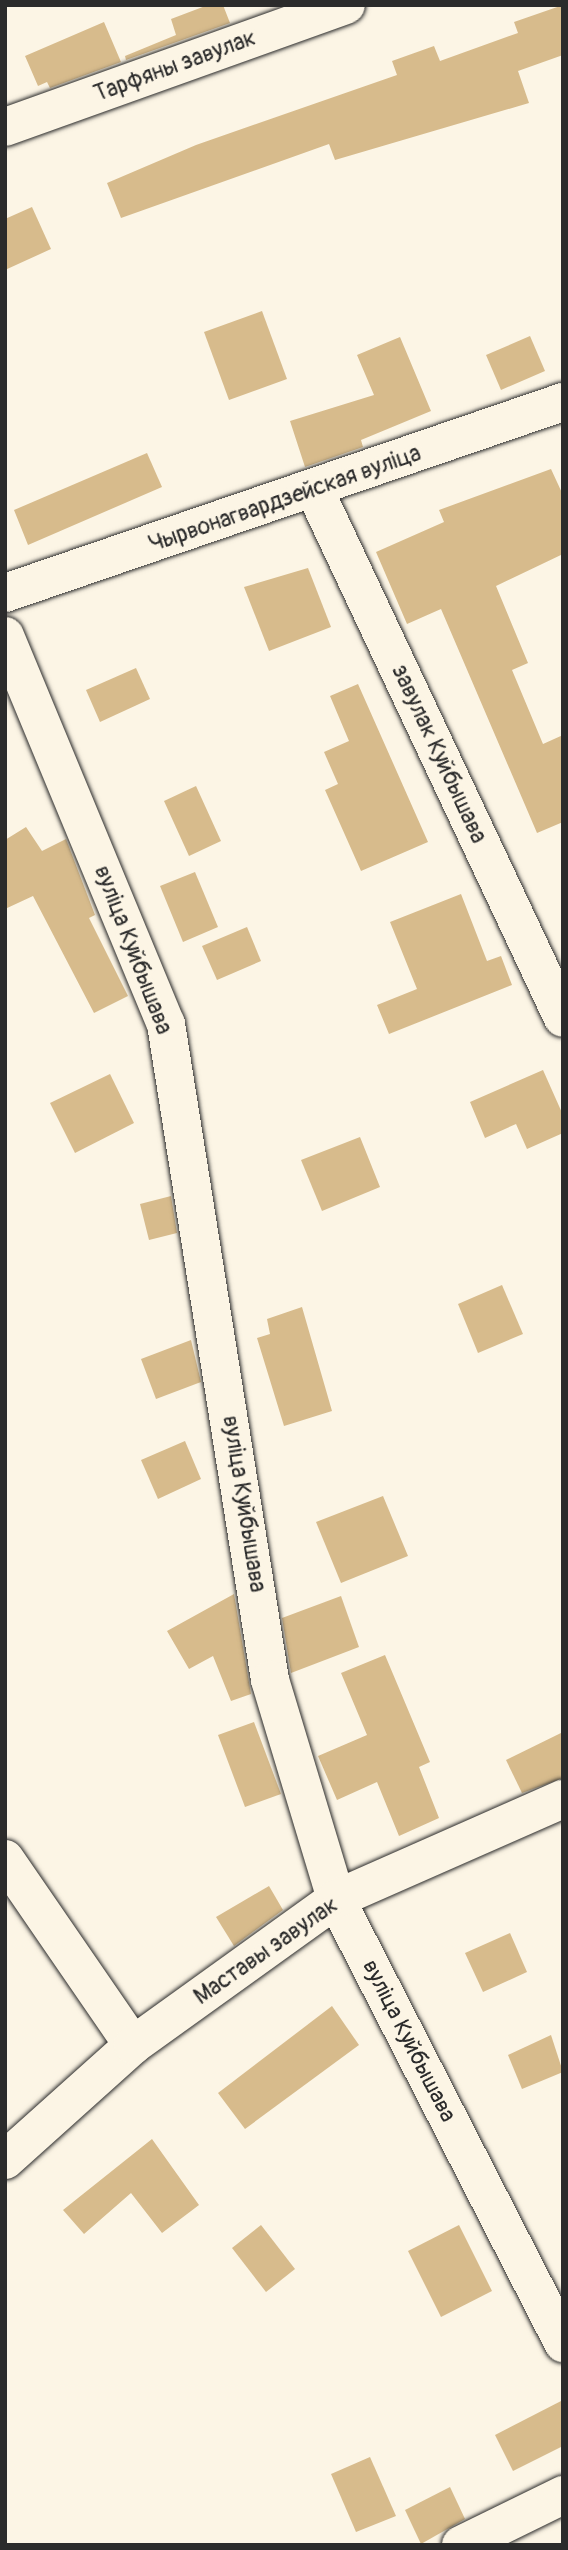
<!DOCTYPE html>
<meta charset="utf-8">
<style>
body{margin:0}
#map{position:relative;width:568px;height:2550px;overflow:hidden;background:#fcf5e5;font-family:Pangolin,sans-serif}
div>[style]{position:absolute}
.building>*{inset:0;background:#d7bb8c}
.roads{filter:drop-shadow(0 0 2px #2b2b2b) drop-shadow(0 0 2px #2b2b2b)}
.minor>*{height:38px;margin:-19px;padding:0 19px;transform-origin:19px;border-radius:19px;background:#fcf5e5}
span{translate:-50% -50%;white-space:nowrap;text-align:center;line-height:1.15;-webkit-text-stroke:7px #fcf5e5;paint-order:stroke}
.street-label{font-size:23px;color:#2b2b2b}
.frame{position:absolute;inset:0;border:7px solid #2b2b2b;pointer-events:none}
</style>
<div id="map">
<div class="building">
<i style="clip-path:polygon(208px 5px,223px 5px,230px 23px,126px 60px,125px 56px,176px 35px,171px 19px)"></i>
<i style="clip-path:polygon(563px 5px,563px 55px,518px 71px,529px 103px,335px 160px,329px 144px,121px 218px,107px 183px,196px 145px,397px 75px,392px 61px,434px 46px,440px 61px,518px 33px,514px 22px)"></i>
<i style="clip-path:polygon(104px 22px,121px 62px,50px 88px,47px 82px,38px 86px,25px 56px)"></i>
<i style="clip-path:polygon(32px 207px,51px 249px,5px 270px,5px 219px)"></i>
<i style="clip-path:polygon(262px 311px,287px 379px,229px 400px,204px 332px)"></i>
<i style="clip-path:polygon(530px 336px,545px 371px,501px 390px,486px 355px)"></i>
<i style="clip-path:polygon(400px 337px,431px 411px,361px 440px,363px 447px,305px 467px,290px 421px,374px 395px,357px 355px)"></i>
<i style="clip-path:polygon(147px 453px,162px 487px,28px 545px,14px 510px)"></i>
<i style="clip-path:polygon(551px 469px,563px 495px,563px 554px,496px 586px,528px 663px,512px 670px,543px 744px,563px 735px,563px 822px,537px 833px,441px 609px,407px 624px,376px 552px,444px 522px,439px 510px)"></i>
<i style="clip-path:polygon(308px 568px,331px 627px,269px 651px,244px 587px)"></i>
<i style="clip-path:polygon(136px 668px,150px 699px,100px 722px,86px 690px)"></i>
<i style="clip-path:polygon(358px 684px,428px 842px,361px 871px,325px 790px,338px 784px,324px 752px,349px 741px,330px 696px)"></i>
<i style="clip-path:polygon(196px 786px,221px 841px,189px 856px,164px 801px)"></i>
<i style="clip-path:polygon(26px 827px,42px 851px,66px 839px,95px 915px,89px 918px,128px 996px,94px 1013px,33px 896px,5px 909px,5px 840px)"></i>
<i style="clip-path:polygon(195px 872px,218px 927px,183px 942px,160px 886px)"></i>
<i style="clip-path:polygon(461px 894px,487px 961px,501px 956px,512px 985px,389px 1034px,377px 1005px,417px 989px,390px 922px)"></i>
<i style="clip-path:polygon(247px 927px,261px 961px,217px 980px,202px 946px)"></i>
<i style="clip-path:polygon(543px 1070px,563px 1115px,563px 1133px,527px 1149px,516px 1124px,485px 1138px,470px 1102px)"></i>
<i style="clip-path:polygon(110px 1074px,134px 1123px,75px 1153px,50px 1103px)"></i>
<i style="clip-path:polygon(360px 1137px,380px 1187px,322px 1211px,301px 1160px)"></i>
<i style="clip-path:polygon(171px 1196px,177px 1233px,149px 1240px,140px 1204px)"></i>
<i style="clip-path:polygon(502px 1285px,523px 1334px,478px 1353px,458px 1304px)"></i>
<i style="clip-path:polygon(302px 1307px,332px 1411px,284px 1426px,257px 1338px,270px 1334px,267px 1319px)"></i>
<i style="clip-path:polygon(191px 1340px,201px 1382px,156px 1399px,141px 1359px)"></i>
<i style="clip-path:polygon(185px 1441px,201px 1479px,158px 1499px,141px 1460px)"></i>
<i style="clip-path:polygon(383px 1496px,408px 1556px,341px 1583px,316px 1522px)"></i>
<i style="clip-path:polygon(234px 1594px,251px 1694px,231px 1701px,213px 1656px,189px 1669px,167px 1631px)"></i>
<i style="clip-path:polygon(341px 1596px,359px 1647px,291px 1673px,282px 1618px)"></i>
<i style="clip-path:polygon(385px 1655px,430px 1762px,419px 1767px,439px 1818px,399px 1836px,377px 1782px,337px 1800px,318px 1756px,367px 1735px,341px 1673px)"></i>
<i style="clip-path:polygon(254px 1722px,281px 1794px,245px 1807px,218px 1735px)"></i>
<i style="clip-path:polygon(563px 1732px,563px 1778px,522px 1793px,506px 1760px)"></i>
<i style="clip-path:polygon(269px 1886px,283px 1910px,234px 1946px,216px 1917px)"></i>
<i style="clip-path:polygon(510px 1933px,527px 1972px,483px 1992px,465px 1953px)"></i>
<i style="clip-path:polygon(332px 2006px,359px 2045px,245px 2129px,218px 2093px)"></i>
<i style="clip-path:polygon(551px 2035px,563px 2072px,522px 2089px,508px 2055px)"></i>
<i style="clip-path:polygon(152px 2139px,199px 2205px,162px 2233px,131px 2193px,84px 2234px,63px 2210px)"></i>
<i style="clip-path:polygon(261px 2225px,295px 2269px,266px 2292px,232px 2248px)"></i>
<i style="clip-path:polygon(459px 2225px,492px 2291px,441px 2317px,408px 2251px)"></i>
<i style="clip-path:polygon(563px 2400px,563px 2446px,513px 2471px,495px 2435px)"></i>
<i style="clip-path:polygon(370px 2457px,396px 2516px,356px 2532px,331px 2474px)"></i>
<i style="clip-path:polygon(450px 2487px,465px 2519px,421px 2544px,405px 2510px)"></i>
</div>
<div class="roads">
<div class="minor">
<i style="left:5px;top:127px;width:362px;rotate:-19.7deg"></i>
<i style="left:315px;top:491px;width:582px;rotate:64.8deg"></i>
<i style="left:5px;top:593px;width:590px;rotate:-18.9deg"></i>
<i style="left:5px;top:636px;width:420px;rotate:67.5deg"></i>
<i style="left:166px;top:1024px;width:664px;rotate:80.99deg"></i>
<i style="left:270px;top:1680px;width:229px;rotate:73.2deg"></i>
<i style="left:336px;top:1899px;width:499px;rotate:62.9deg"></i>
<i style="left:5px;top:1859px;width:226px;rotate:55.5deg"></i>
<i style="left:5px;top:2160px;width:172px;rotate:-41.9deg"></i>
<i style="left:133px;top:2045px;width:250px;rotate:-35.7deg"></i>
<i style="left:336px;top:1899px;width:248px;rotate:-23.8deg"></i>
<i style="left:461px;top:2545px;width:114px;rotate:-26.1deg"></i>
</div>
</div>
<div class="street-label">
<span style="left:175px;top:66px;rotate:-20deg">Тарфяны завулак</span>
<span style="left:285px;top:499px;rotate:-19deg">Чырвонагвардзейская вуліца</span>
<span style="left:439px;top:754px;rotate:65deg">завулак Куйбышава</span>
<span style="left:133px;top:950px;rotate:69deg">вуліца Куйбышава</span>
<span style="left:244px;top:1504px;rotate:81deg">вуліца Куйбышава</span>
<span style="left:266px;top:1951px;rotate:-35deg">Маставы завулак</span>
<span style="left:409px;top:2041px;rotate:63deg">вуліца Куйбышава</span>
</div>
<div class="frame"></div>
</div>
